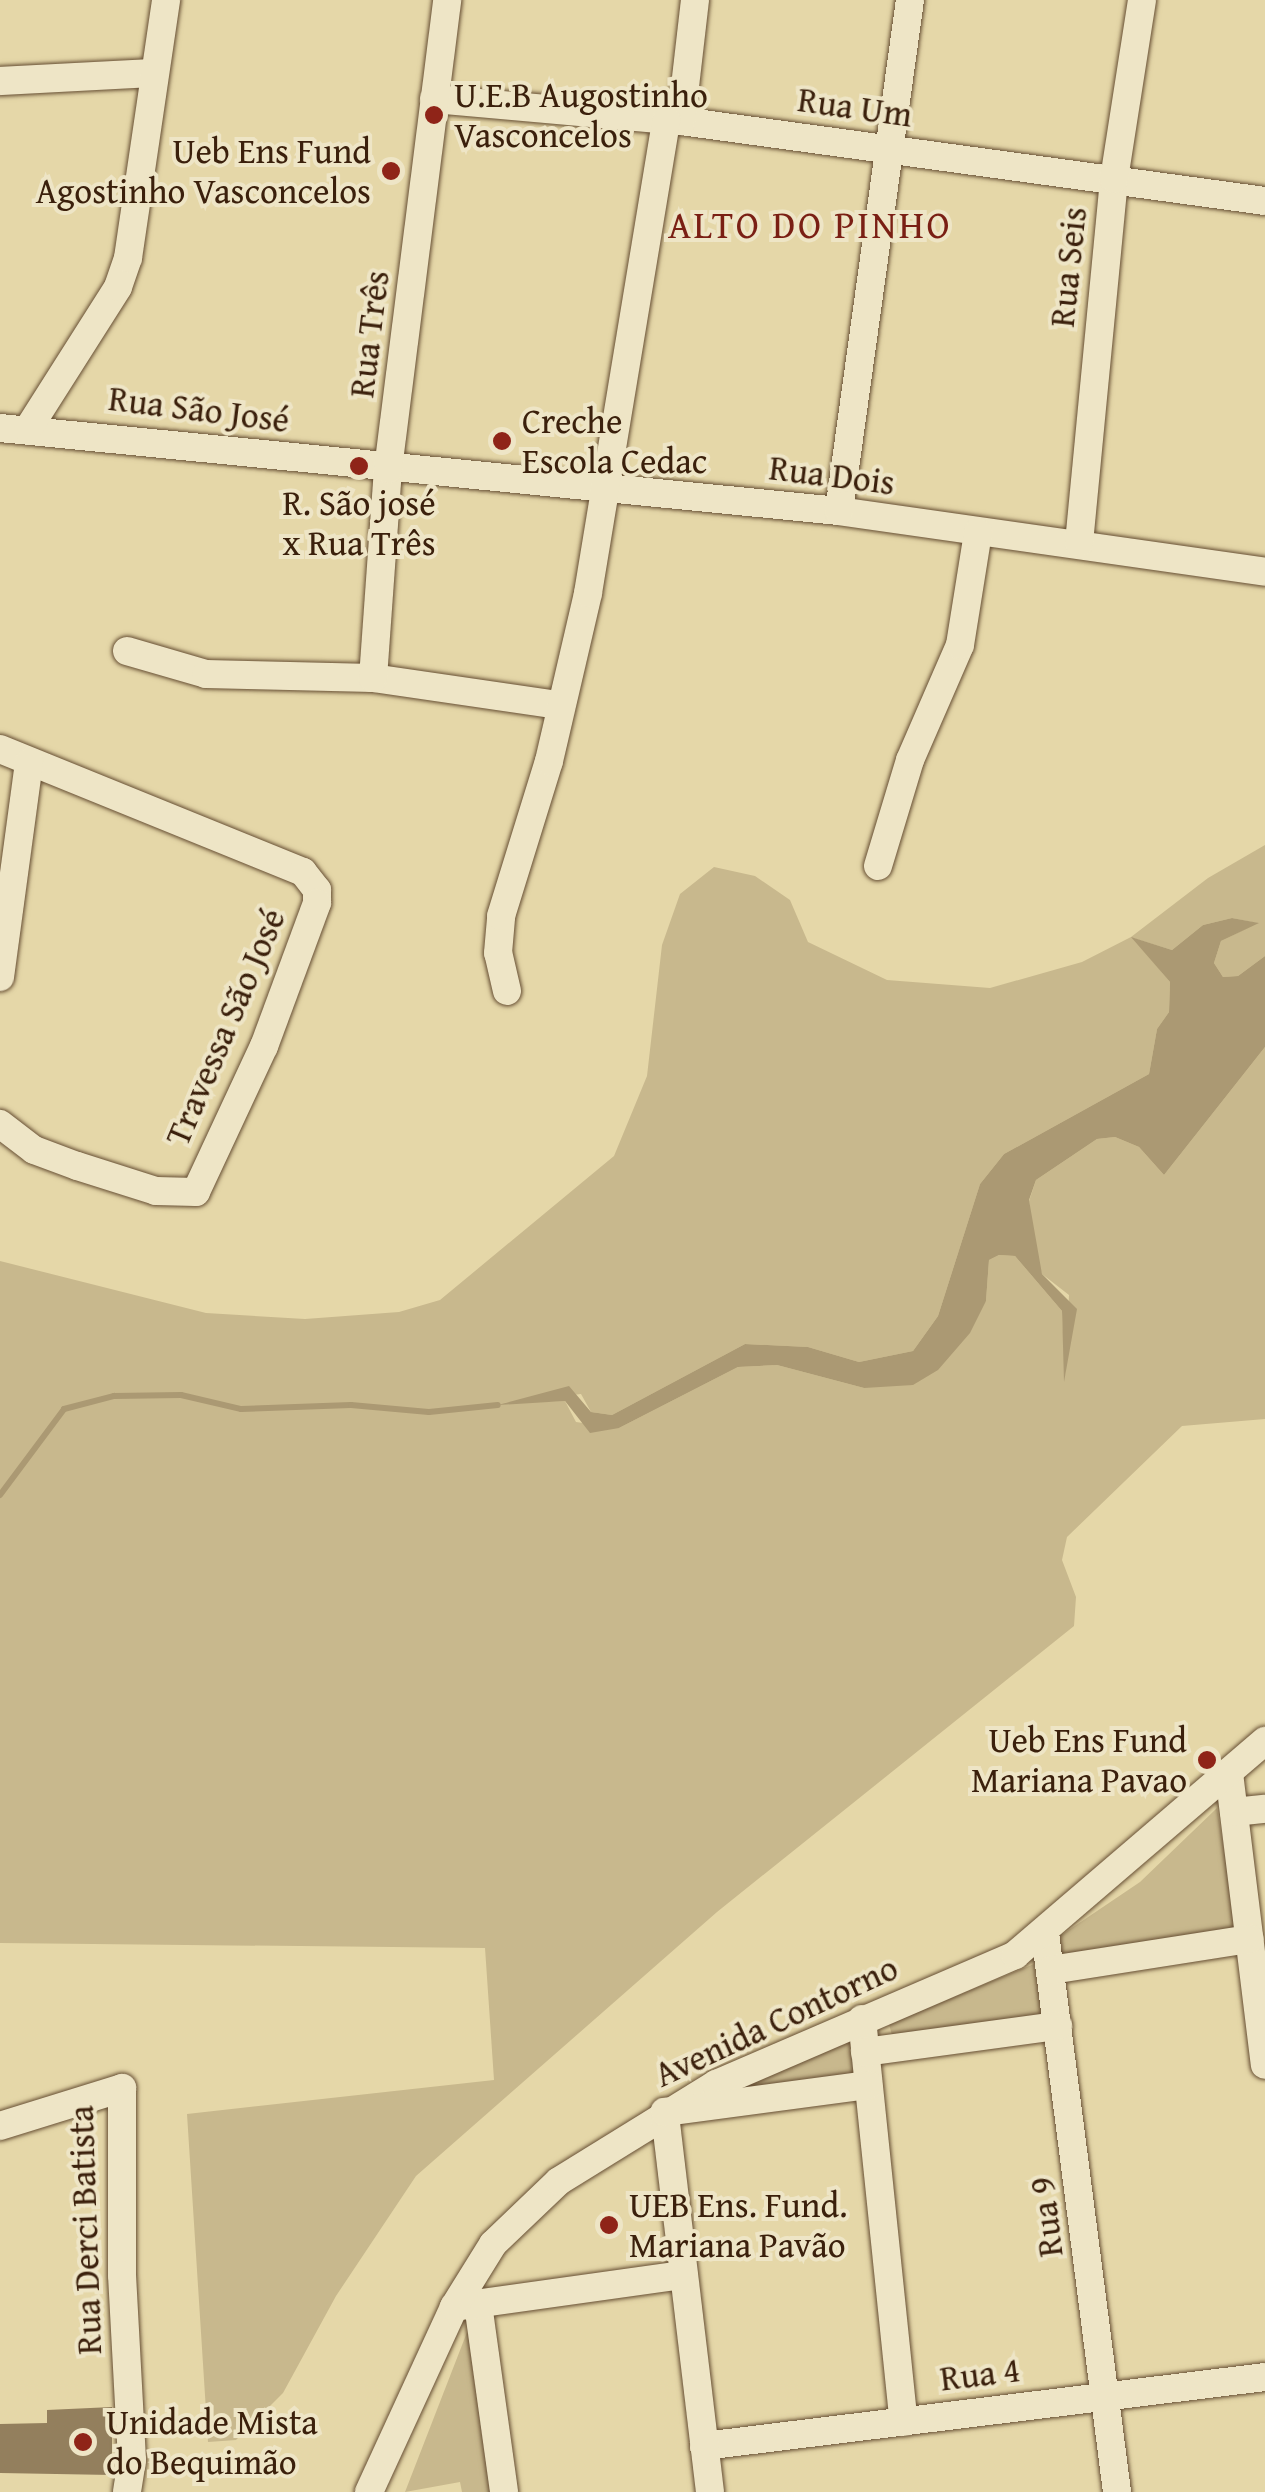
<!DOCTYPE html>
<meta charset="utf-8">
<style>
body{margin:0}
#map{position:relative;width:1265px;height:2492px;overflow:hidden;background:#e5d7a8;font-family:"Gentium Book Plus",serif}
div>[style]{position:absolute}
.green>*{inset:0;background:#c8b88d}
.water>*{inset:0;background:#ab9973}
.stream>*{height:6px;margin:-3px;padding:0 3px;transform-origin:3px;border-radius:3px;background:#ab9973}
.building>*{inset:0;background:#937f5d}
.roads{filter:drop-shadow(0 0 2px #664e33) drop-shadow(0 0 2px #664e33)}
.minor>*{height:28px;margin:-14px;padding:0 14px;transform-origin:14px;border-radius:14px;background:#eee5c6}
.dots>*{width:28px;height:28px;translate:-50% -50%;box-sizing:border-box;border:5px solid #eee5c6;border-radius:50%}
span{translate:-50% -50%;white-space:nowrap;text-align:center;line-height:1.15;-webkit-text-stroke:8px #eee5c6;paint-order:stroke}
.poi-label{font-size:35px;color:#3b200c}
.left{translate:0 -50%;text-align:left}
.right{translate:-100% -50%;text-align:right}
.street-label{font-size:35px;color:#3b200c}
.neighbourhood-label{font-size:38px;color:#7a1f14;letter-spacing:2.5px}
</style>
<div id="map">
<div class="green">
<i style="clip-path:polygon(1265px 845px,1265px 956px,1238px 976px,1223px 977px,1214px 963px,1221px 941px,1257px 923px,1232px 918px,1203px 925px,1172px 950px,1133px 938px,1170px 982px,1169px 1012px,1157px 1029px,1149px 1074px,1004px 1154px,980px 1184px,938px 1316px,913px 1351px,859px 1362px,808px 1347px,745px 1344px,612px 1415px,591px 1412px,581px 1394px,504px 1403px,565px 1401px,576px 1422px,619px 1428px,738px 1367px,777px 1365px,864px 1388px,986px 1301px,989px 1260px,999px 1255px,1015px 1256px,1062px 1311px,1065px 1376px,1069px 1295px,1042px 1274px,1033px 1247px,1029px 1201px,1036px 1180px,1097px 1139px,1115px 1137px,1139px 1147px,1164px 1175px,1265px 1047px,1265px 1419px,1182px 1426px,1067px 1537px,1062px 1560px,1076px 1597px,1074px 1626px,717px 1912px,416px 2176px,336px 2296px,283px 2393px,236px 2440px,208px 2442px,187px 2114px,494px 2080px,485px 1948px,0 1943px,0 1261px,206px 1313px,305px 1319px,399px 1312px,440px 1300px,614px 1156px,647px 1076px,662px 945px,680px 894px,714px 867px,755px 876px,790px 900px,808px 942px,887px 980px,990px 988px,1082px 962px,1131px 937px,1208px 878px)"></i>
<i style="clip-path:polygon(1217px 1808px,1237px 1929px,1059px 1956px,1057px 1938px,1140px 1882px)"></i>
<i style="clip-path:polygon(1034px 1964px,1043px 2019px,893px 2039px,889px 2024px)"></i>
<i style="clip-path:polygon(851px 2036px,857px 2077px,728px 2096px)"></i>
<i style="clip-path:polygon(471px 2322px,490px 2492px,462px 2492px,460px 2482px,405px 2492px)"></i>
</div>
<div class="water">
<i style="clip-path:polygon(1232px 918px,1259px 923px,1221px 941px,1214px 963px,1223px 977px,1238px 976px,1265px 956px,1265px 1047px,1164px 1175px,1139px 1147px,1115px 1137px,1097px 1139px,1036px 1180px,1029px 1200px,1042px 1274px,1077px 1309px,1064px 1382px,1062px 1311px,1015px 1256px,999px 1255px,989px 1260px,986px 1301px,970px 1333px,938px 1370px,913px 1385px,864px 1388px,777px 1365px,738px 1367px,619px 1428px,590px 1433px,565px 1401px,498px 1405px,569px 1386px,591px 1412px,612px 1415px,745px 1344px,808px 1347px,859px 1362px,913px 1351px,938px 1316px,980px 1184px,1004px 1154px,1149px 1074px,1157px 1029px,1169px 1012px,1170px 982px,1131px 937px,1172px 950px,1203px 925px)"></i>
</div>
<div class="stream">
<i style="left:0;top:1495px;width:107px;rotate:-53.3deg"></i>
<i style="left:64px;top:1409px;width:52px;rotate:-14.6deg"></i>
<i style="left:114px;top:1396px;width:67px;rotate:-0.9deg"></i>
<i style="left:181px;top:1395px;width:62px;rotate:13.1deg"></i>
<i style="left:241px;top:1409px;width:110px;rotate:-2.1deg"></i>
<i style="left:351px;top:1405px;width:78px;rotate:5.1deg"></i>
<i style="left:429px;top:1412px;width:69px;rotate:-5.8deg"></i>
</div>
<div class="building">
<i style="clip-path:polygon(112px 2407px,112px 2475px,0 2473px,0 2424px,47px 2423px,47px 2410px)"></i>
</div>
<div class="roads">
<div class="minor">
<i style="left:0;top:81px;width:153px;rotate:-3deg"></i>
<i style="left:434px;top:99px;width:248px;rotate:5.1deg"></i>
<i style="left:681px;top:121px;width:589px;rotate:7.8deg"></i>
<i style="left:681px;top:121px;width:122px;rotate:-83.4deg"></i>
<i style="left:0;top:428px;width:843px;rotate:5.65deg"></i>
<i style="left:839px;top:511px;width:430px;rotate:8.1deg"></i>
<i style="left:28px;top:429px;width:168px;rotate:-57.6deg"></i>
<i style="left:118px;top:287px;width:31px;rotate:-71deg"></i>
<i style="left:128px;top:258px;width:261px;rotate:-81.6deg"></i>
<i style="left:839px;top:511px;width:516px;rotate:-82.09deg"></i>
<i style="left:1079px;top:543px;width:366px;rotate:-84.5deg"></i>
<i style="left:1114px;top:179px;width:181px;rotate:-81.1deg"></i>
<i style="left:127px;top:651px;width:82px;rotate:16.2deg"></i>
<i style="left:206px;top:674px;width:167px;rotate:1.4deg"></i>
<i style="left:373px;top:678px;width:187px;rotate:8.3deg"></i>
<i style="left:373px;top:678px;width:210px;rotate:-85.9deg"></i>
<i style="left:388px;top:469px;width:473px;rotate:-82.8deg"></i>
<i style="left:0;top:749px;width:327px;rotate:22.1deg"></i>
<i style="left:303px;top:872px;width:23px;rotate:52deg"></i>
<i style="left:317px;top:890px;width:13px;rotate:90deg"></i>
<i style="left:317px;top:903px;width:153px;rotate:110.3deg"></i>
<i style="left:264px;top:1046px;width:161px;rotate:115deg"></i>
<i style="left:196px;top:1192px;width:40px;rotate:-178.6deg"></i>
<i style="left:156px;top:1191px;width:83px;rotate:-162.4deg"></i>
<i style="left:77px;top:1166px;width:46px;rotate:-159.6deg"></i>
<i style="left:34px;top:1150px;width:43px;rotate:-142.6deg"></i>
<i style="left:878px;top:866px;width:111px;rotate:-73.2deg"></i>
<i style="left:910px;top:760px;width:125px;rotate:-66.5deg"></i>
<i style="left:960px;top:645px;width:114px;rotate:-80.9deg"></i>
<i style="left:0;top:977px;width:217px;rotate:-82.3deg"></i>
<i style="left:507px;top:991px;width:39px;rotate:-103deg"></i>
<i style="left:498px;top:953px;width:37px;rotate:-85deg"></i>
<i style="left:501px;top:916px;width:162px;rotate:-72.8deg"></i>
<i style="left:549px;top:761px;width:172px;rotate:-76.9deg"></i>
<i style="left:588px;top:593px;width:479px;rotate:-80.6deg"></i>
<i style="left:1229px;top:1773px;width:294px;rotate:83deg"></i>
<i style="left:1234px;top:1812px;width:31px;rotate:-6deg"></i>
<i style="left:1045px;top:1933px;width:564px;rotate:82.66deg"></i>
<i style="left:1051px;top:1970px;width:201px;rotate:-8.9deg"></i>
<i style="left:862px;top:2019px;width:405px;rotate:84.1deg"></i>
<i style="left:865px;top:2052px;width:195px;rotate:-7.7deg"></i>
<i style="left:0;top:2126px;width:128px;rotate:-17.3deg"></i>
<i style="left:122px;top:2088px;width:187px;rotate:90deg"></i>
<i style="left:122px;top:2275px;width:185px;rotate:86.9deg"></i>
<i style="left:132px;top:2460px;width:32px;rotate:99deg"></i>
<i style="left:478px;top:2304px;width:190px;rotate:82.1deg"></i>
<i style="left:454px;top:2307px;width:230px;rotate:-8deg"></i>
<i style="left:704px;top:2446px;width:565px;rotate:-7.01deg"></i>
<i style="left:369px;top:2492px;width:204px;rotate:-65.3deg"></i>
<i style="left:454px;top:2307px;width:74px;rotate:-58.2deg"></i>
<i style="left:493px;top:2244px;width:91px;rotate:-43.7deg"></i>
<i style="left:559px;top:2181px;width:185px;rotate:-31.7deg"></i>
<i style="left:716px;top:2084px;width:326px;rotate:-23.3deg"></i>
<i style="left:1015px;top:1955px;width:329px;rotate:-40.6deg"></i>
<i style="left:710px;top:2492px;width:383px;rotate:-96.8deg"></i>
<i style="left:665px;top:2112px;width:205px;rotate:-7.6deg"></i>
</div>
</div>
<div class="dots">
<i style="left:434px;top:115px;background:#8f2418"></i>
<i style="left:391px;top:171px;background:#8f2418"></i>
<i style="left:502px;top:441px;background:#8f2418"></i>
<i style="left:359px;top:466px;background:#8f2418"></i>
<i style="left:1207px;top:1760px;background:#8f2418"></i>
<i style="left:609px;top:2225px;background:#8f2418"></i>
<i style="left:83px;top:2442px;background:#8f2418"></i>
</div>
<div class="poi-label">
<span class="left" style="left:454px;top:115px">U.E.B Augostinho<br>Vasconcelos</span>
<span class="right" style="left:371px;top:171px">Ueb Ens Fund<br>Agostinho Vasconcelos</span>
<span class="left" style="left:522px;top:441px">Creche<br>Escola Cedac</span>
<span style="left:359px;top:523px">R. São josé<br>x Rua Três</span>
<span class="right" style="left:1187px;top:1760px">Ueb Ens Fund<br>Mariana Pavao</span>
<span class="left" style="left:629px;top:2225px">UEB Ens. Fund.<br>Mariana Pavão</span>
<span class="left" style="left:106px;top:2442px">Unidade Mista<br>do Bequimão</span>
</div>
<div class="street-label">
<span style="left:855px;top:107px;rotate:8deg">Rua Um</span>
<span style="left:1068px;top:267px;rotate:-84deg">Rua Seis</span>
<span style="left:369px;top:334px;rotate:-83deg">Rua Três</span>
<span style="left:199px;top:409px;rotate:7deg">Rua São José</span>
<span style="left:832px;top:475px;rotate:7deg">Rua Dois</span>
<span style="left:225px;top:1027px;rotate:-67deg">Travessa São José</span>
<span style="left:776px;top:2021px;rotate:-25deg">Avenida Contorno</span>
<span style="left:1046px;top:2217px;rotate:-97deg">Rua 9</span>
<span style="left:85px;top:2230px;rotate:-92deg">Rua Derci Batista</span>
<span style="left:980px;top:2374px;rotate:-7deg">Rua 4</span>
</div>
<div class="neighbourhood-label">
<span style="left:810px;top:225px">ALTO DO PINHO</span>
</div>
</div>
